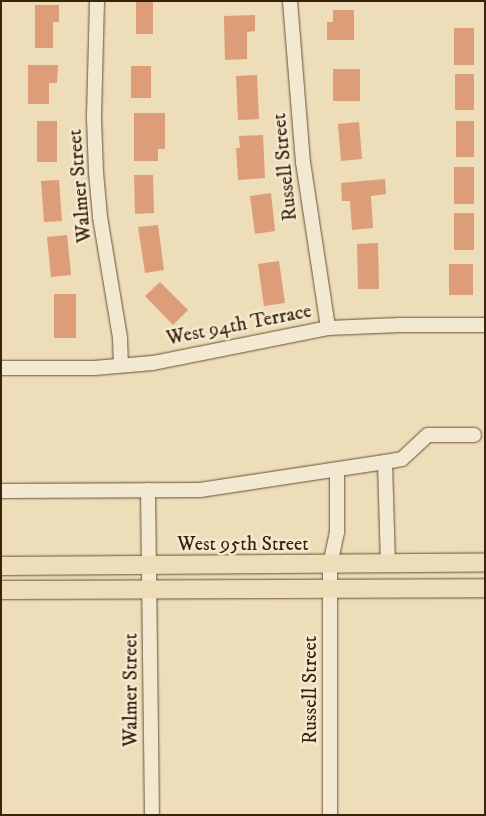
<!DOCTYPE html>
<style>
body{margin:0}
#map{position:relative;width:486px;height:816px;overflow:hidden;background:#edddb9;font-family:"IM FELL DW Pica",serif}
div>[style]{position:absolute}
.building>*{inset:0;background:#dc9d78}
.roads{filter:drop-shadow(0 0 1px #665134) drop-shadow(0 0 1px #665134)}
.minor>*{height:14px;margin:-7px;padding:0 7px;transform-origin:7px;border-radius:7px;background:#f3e9d2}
.major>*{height:18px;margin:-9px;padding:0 9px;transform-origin:9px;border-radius:9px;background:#edddb9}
span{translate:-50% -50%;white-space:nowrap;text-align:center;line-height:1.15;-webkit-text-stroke:5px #f3e9d2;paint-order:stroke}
.street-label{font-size:20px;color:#392208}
.frame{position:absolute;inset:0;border:2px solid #392208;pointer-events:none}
</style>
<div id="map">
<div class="building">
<i style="clip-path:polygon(136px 1px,153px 1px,153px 34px,136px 34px)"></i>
<i style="clip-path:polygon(35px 5px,59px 5px,59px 22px,53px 22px,53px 48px,35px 48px)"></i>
<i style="clip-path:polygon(333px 10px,354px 10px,354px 40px,327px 40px,327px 22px,333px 22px)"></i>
<i style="clip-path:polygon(255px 15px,255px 31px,247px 32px,247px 59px,225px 60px,224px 16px)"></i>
<i style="clip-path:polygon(454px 28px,474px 28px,474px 65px,454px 65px)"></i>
<i style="clip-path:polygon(28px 65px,58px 65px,57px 83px,49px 83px,49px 104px,28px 104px)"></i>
<i style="clip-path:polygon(131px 66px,151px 66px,151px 98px,131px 98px)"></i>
<i style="clip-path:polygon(333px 69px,360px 69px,360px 101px,333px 101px)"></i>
<i style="clip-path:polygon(455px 74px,474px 74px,474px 110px,455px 110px)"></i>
<i style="clip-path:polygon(257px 75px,259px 119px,238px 120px,236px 76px)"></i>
<i style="clip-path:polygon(134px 113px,165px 113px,165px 149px,158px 149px,158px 161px,134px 161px)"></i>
<i style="clip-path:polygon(37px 121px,57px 121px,57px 162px,37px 162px)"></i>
<i style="clip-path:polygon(456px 121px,474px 121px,474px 157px,456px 157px)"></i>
<i style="clip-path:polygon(359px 122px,362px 159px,341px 161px,338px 124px)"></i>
<i style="clip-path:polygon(263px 135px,265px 178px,238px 180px,236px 148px,240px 148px,239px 136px)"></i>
<i style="clip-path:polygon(454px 167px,474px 167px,474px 204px,454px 204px)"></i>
<i style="clip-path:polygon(134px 175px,153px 175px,154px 213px,135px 214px)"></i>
<i style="clip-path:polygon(385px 179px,386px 194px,371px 196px,373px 228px,352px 230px,350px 201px,342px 201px,341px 183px)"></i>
<i style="clip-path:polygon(59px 180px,62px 221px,44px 222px,41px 181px)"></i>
<i style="clip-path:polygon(271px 193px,275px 231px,255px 234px,250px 196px)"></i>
<i style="clip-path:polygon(454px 213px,474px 213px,474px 250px,454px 250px)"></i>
<i style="clip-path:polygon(158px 225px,164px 270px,145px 273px,138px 227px)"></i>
<i style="clip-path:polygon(67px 235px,71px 275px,51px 277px,47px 237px)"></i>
<i style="clip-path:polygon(378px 243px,379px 289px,358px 289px,357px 244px)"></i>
<i style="clip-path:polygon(279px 261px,285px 303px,264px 306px,258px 264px)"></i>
<i style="clip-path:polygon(449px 264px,473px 264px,473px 295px,449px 295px)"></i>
<i style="clip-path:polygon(160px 282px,188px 310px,173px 325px,145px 296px)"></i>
<i style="clip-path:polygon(54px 294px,76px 294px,76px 338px,54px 338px)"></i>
</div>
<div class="roads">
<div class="minor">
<i style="left:97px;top:1px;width:117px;rotate:91.5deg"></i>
<i style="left:94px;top:118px;width:54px;rotate:87.9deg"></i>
<i style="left:96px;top:172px;width:45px;rotate:84.9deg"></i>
<i style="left:100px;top:217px;width:123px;rotate:80.6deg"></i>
<i style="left:120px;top:338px;width:27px;rotate:88deg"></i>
<i style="left:290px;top:1px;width:162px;rotate:85.4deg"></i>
<i style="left:303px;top:162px;width:168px;rotate:81.4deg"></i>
<i style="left:1px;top:368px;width:93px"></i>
<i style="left:94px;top:368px;width:59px;rotate:-4.8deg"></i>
<i style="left:153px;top:363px;width:178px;rotate:-11.3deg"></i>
<i style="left:328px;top:328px;width:72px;rotate:-2.4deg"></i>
<i style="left:400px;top:325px;width:85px"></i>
<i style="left:148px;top:490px;width:325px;rotate:89.3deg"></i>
<i style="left:1px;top:491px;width:199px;rotate:-0.3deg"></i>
<i style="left:200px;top:490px;width:187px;rotate:-8.6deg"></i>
<i style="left:388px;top:564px;width:102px;rotate:-91.7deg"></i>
<i style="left:385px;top:462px;width:17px;rotate:-10deg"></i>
<i style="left:402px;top:459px;width:35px;rotate:-43deg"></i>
<i style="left:428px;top:435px;width:46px"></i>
<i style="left:330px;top:815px;width:250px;rotate:-90deg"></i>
<i style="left:330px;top:565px;width:34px;rotate:-78deg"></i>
<i style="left:337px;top:532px;width:62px;rotate:-90deg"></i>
</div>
<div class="major">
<i style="left:1px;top:566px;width:484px;rotate:-0.4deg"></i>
<i style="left:1px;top:590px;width:484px;rotate:-0.2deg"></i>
</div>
</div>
<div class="street-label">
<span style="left:285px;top:167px;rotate:-96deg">Russell Street</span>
<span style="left:80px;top:186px;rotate:-95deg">Walmer Street</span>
<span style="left:239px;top:325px;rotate:-11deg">West 94th Terrace</span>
<span style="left:243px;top:544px">West 95th Street</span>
<span style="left:131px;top:690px;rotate:-90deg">Walmer Street</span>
<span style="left:310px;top:690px;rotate:-90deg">Russell Street</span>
</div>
<div class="frame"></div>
</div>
